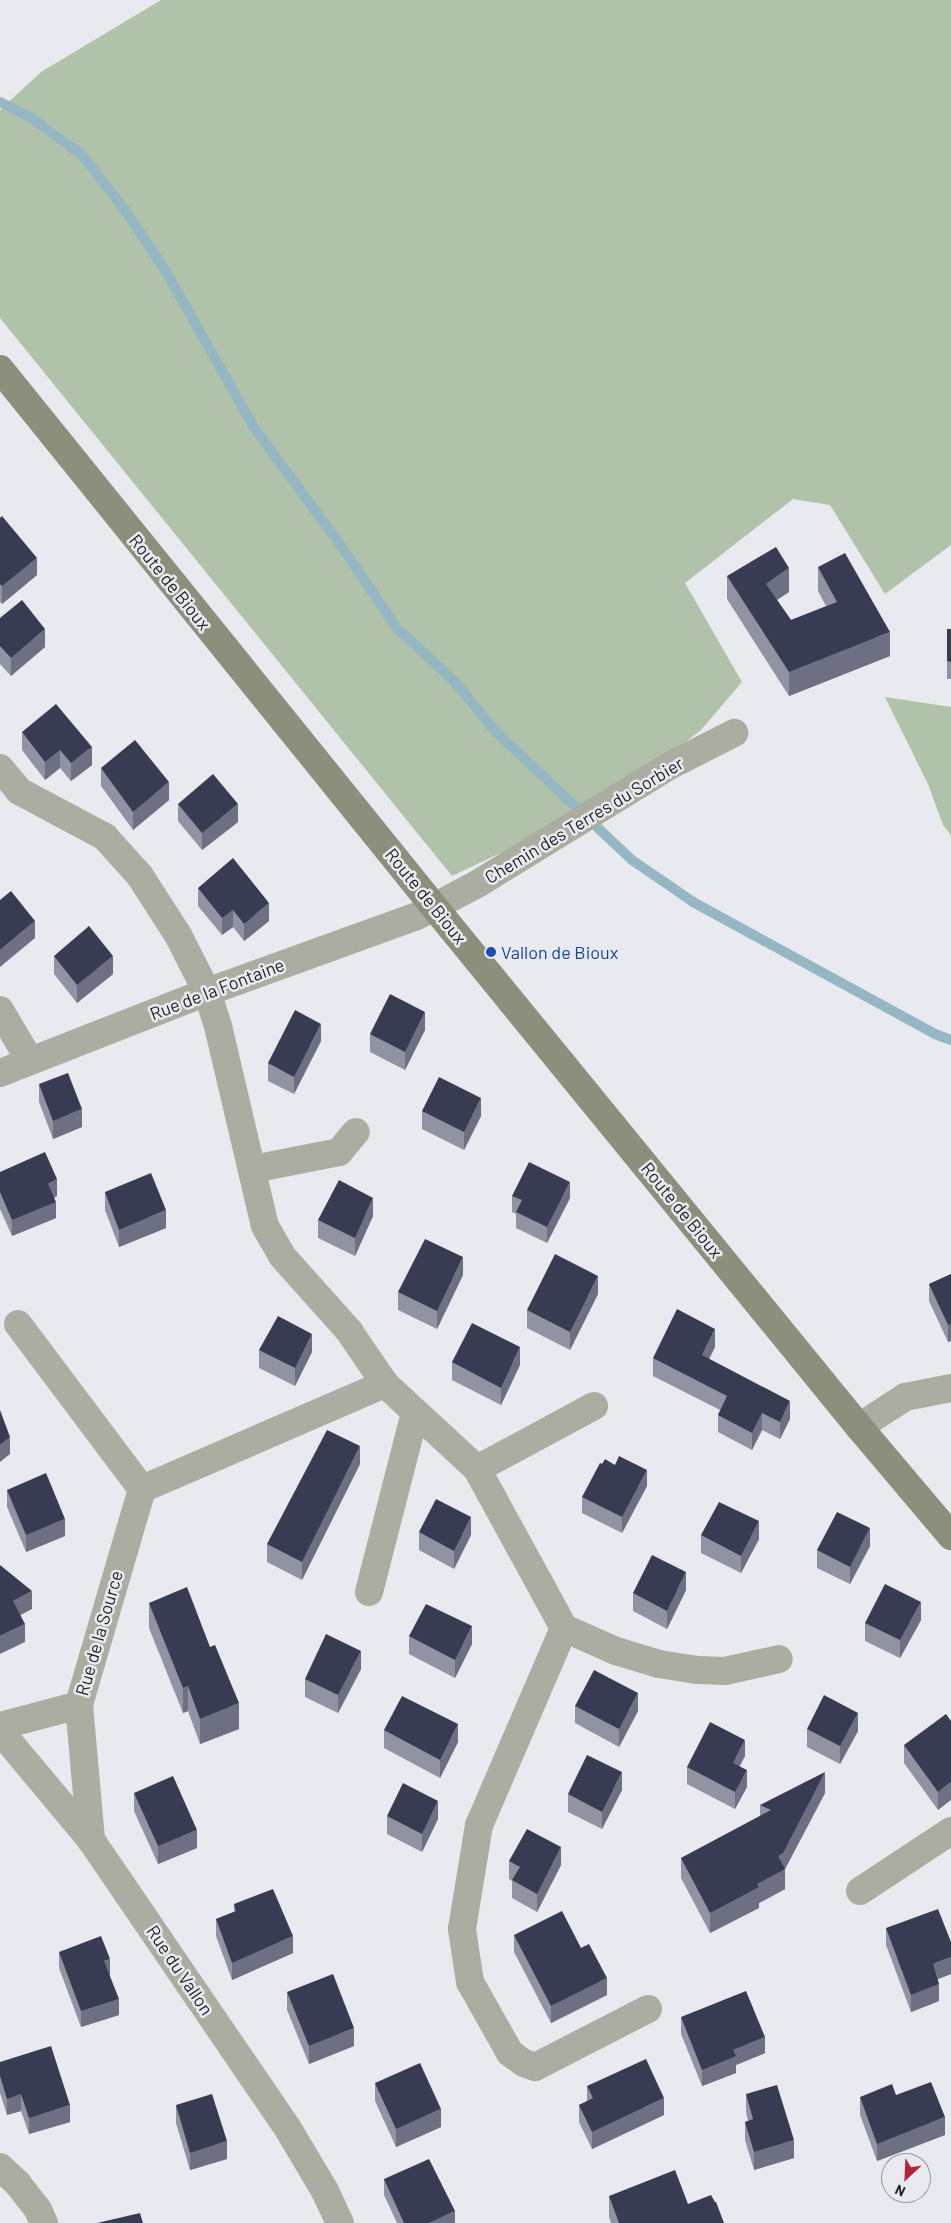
<!DOCTYPE html>
<style>
body{margin:0}
#map{position:relative;width:951px;height:2223px;overflow:hidden;background:#e9eaef;font-family:Barlow,sans-serif}
div>[style]{position:absolute}
.green>*{inset:0;background:#b0c2aa}
.stream>*{height:10px;margin:-5px;padding:0 5px;transform-origin:5px;border-radius:5px;background:#94b7c3}
.minor>*{height:28px;margin:-14px;padding:0 14px;transform-origin:14px;border-radius:14px;background:#aaada0}
.secondary>*{height:28px;margin:-14px;padding:0 14px;transform-origin:14px;border-radius:14px;background:#8b8f7c}
.wall>*{inset:0;background:#9093a1}
.shaded-wall>*{inset:0;background:#6c7082}
.building>*{inset:0;background:#373c53}
.dots>*{width:14px;height:14px;translate:-50% -50%;box-sizing:border-box;border:2px solid #e9eaef;border-radius:50%}
span{translate:-50% -50%;white-space:nowrap;text-align:center;line-height:1.15;-webkit-text-stroke:5px #e9eaef;paint-order:stroke}
.street-label{font-size:18px;color:#1f1f21}
.transit-label{font-size:18px;color:#164399}
.left{translate:0 -50%;text-align:left}
.north{position:absolute;left:881px;top:2153px;width:50px;height:50px;box-sizing:border-box;background:#e9eaef;border:1px solid #98999d;border-radius:50%;rotate:205deg;font-size:14px;font-weight:700;line-height:20px;text-align:center;color:#1f1f21}
.north::after{content:'';display:block;margin:auto;width:18px;height:22px;background:#b52338;clip-path:polygon(50% 0,100% 100%,50% 72%,0 100%)}
</style>
<div id="map">
<div class="green">
<i style="clip-path:polygon(161px 0,951px 0,951px 545px,885px 594px,830px 505px,793px 499px,685px 583px,742px 682px,701px 730px,655px 766px,532px 838px,452px 876px,0 318px,0 110px,41px 72px)"></i>
<i style="clip-path:polygon(885px 697px,951px 707px,951px 835px,943px 825px,928px 784px)"></i>
</div>
<div class="stream">
<i style="left:0;top:102px;width:34px;rotate:27deg"></i>
<i style="left:30px;top:117px;width:63px;rotate:36deg"></i>
<i style="left:81px;top:154px;width:68px;rotate:51.6deg"></i>
<i style="left:123px;top:207px;width:76px;rotate:56.3deg"></i>
<i style="left:165px;top:270px;width:183px;rotate:60.5deg"></i>
<i style="left:255px;top:429px;width:147px;rotate:53.6deg"></i>
<i style="left:342px;top:547px;width:97px;rotate:56deg"></i>
<i style="left:396px;top:627px;width:82px;rotate:43deg"></i>
<i style="left:456px;top:683px;width:62px;rotate:50.9deg"></i>
<i style="left:495px;top:731px;width:188px;rotate:43.3deg"></i>
<i style="left:632px;top:860px;width:74px;rotate:34.5deg"></i>
<i style="left:693px;top:902px;width:276px;rotate:28.6deg"></i>
<i style="left:935px;top:1034px;width:17px;rotate:21deg"></i>
</div>
<div class="minor">
<i style="left:0;top:768px;width:30px;rotate:50deg"></i>
<i style="left:19px;top:791px;width:98px;rotate:28.1deg"></i>
<i style="left:105px;top:837px;width:52px;rotate:48.1deg"></i>
<i style="left:140px;top:876px;width:70px;rotate:57.2deg"></i>
<i style="left:178px;top:935px;width:64px;rotate:63deg"></i>
<i style="left:207px;top:992px;width:36px;rotate:72deg"></i>
<i style="left:218px;top:1026px;width:205px;rotate:76.8deg"></i>
<i style="left:265px;top:1226px;width:34px;rotate:60deg"></i>
<i style="left:282px;top:1256px;width:101px;rotate:48.2deg"></i>
<i style="left:349px;top:1331px;width:64px;rotate:55.8deg"></i>
<i style="left:385px;top:1384px;width:125px;rotate:42.7deg"></i>
<i style="left:477px;top:1469px;width:181px;rotate:61.3deg"></i>
<i style="left:564px;top:1628px;width:57px;rotate:23.9deg"></i>
<i style="left:616px;top:1651px;width:45px;rotate:16.8deg"></i>
<i style="left:659px;top:1664px;width:39px;rotate:9deg"></i>
<i style="left:698px;top:1670px;width:27px;rotate:2deg"></i>
<i style="left:725px;top:1671px;width:55px;rotate:-12.5deg"></i>
<i style="left:0;top:1010px;width:59px;rotate:59.5deg"></i>
<i style="left:0;top:1073px;width:222px;rotate:-21.4deg"></i>
<i style="left:207px;top:992px;width:223px;rotate:-19.9deg"></i>
<i style="left:417px;top:916px;width:70px;rotate:-28deg"></i>
<i style="left:479px;top:883px;width:225px;rotate:-31.6deg"></i>
<i style="left:671px;top:765px;width:71px;rotate:-26.9deg"></i>
<i style="left:253px;top:1169px;width:88px;rotate:-11.2deg"></i>
<i style="left:339px;top:1152px;width:26px;rotate:-50deg"></i>
<i style="left:18px;top:1324px;width:206px;rotate:53.1deg"></i>
<i style="left:142px;top:1489px;width:225px;rotate:106.3deg"></i>
<i style="left:79px;top:1705px;width:136px;rotate:84.9deg"></i>
<i style="left:859px;top:1427px;width:55px;rotate:-33.1deg"></i>
<i style="left:905px;top:1397px;width:47px;rotate:-11.1deg"></i>
<i style="left:477px;top:1469px;width:133px;rotate:-28.3deg"></i>
<i style="left:142px;top:1489px;width:265px;rotate:-23.4deg"></i>
<i style="left:369px;top:1592px;width:185px;rotate:-75.6deg"></i>
<i style="left:564px;top:1628px;width:215px;rotate:113.3deg"></i>
<i style="left:479px;top:1825px;width:105px;rotate:99.3deg"></i>
<i style="left:462px;top:1929px;width:54px;rotate:81.4deg"></i>
<i style="left:470px;top:1982px;width:81px;rotate:60.6deg"></i>
<i style="left:510px;top:2053px;width:17px;rotate:36deg"></i>
<i style="left:524px;top:2063px;width:12px;rotate:20deg"></i>
<i style="left:535px;top:2067px;width:127px;rotate:-27.2deg"></i>
<i style="left:0;top:1726px;width:82px;rotate:-14.9deg"></i>
<i style="left:0;top:1731px;width:142px;rotate:50.1deg"></i>
<i style="left:91px;top:1840px;width:348px;rotate:55.7deg"></i>
<i style="left:287px;top:2127px;width:74px;rotate:59.3deg"></i>
<i style="left:325px;top:2191px;width:35px;rotate:65deg"></i>
<i style="left:860px;top:1891px;width:109px;rotate:-33.4deg"></i>
<i style="left:0;top:2167px;width:25px;rotate:43deg"></i>
<i style="left:18px;top:2184px;width:33px;rotate:52deg"></i>
<i style="left:38px;top:2210px;width:14px;rotate:65deg"></i>
</div>
<div class="secondary">
<i style="left:0;top:369px;width:693px;rotate:51.09deg"></i>
<i style="left:435px;top:908px;width:670px;rotate:50.75deg"></i>
<i style="left:859px;top:1427px;width:143px;rotate:49.8deg"></i>
</div>
<div class="wall">
<i style="clip-path:polygon(0 518px,37px 575px,2px 604px,0 602px)"></i>
<i style="clip-path:polygon(818px 567px,890px 656px,789px 696px,727px 599px,727px 576px,789px 592px,777px 600px,791px 620px,826px 606px,818px 591px)"></i>
<i style="clip-path:polygon(0 618px,45px 647px,11px 676px,0 664px)"></i>
<i style="clip-path:polygon(947px 629px,951px 629px,951px 679px,947px 679px)"></i>
<i style="clip-path:polygon(22px 732px,92px 765px,71px 781px,60px 768px,45px 780px,22px 750px)"></i>
<i style="clip-path:polygon(101px 768px,169px 800px,133px 830px,101px 786px)"></i>
<i style="clip-path:polygon(178px 804px,238px 822px,202px 850px,178px 821px)"></i>
<i style="clip-path:polygon(198px 888px,269px 921px,244px 941px,233px 927px,222px 935px,198px 906px)"></i>
<i style="clip-path:polygon(54px 956px,113px 974px,77px 1003px,54px 974px)"></i>
<i style="clip-path:polygon(425px 1030px,405px 1070px,370px 1052px,370px 1034px)"></i>
<i style="clip-path:polygon(321px 1041px,294px 1094px,268px 1081px,268px 1063px)"></i>
<i style="clip-path:polygon(39px 1084px,82px 1127px,53px 1139px,39px 1102px)"></i>
<i style="clip-path:polygon(422px 1111px,481px 1116px,464px 1150px,422px 1129px)"></i>
<i style="clip-path:polygon(0 1172px,57px 1196px,54px 1198px,56px 1218px,12px 1236px,0 1209px)"></i>
<i style="clip-path:polygon(105px 1192px,166px 1228px,119px 1247px,105px 1210px)"></i>
<i style="clip-path:polygon(512px 1196px,570px 1198px,547px 1243px,516px 1228px,516px 1214px,512px 1212px)"></i>
<i style="clip-path:polygon(373px 1216px,355px 1256px,318px 1238px,318px 1220px)"></i>
<i style="clip-path:polygon(951px 1274px,951px 1341px,948px 1342px,929px 1301px,929px 1284px)"></i>
<i style="clip-path:polygon(463px 1275px,437px 1329px,398px 1310px,398px 1292px)"></i>
<i style="clip-path:polygon(598px 1294px,570px 1350px,527px 1328px,527px 1310px)"></i>
<i style="clip-path:polygon(715px 1347px,709px 1359px,790px 1419px,780px 1439px,762px 1430px,752px 1450px,718px 1432px,718px 1415px,720px 1410px,653px 1376px,653px 1358px)"></i>
<i style="clip-path:polygon(259px 1350px,312px 1352px,295px 1386px,259px 1368px)"></i>
<i style="clip-path:polygon(452px 1362px,520px 1365px,501px 1405px,452px 1380px)"></i>
<i style="clip-path:polygon(360px 1464px,302px 1580px,267px 1562px,267px 1544px)"></i>
<i style="clip-path:polygon(647px 1486px,622px 1533px,582px 1513px,582px 1497px)"></i>
<i style="clip-path:polygon(7px 1490px,65px 1536px,26px 1552px,7px 1507px)"></i>
<i style="clip-path:polygon(419px 1532px,471px 1535px,454px 1569px,419px 1550px)"></i>
<i style="clip-path:polygon(701px 1535px,759px 1539px,741px 1573px,701px 1553px)"></i>
<i style="clip-path:polygon(870px 1546px,850px 1584px,817px 1568px,817px 1550px)"></i>
<i style="clip-path:polygon(686px 1590px,667px 1629px,633px 1611px,633px 1593px)"></i>
<i style="clip-path:polygon(149px 1603px,210px 1647px,239px 1729px,200px 1744px,188px 1711px,183px 1713px,149px 1628px)"></i>
<i style="clip-path:polygon(921px 1620px,900px 1658px,865px 1641px,865px 1623px)"></i>
<i style="clip-path:polygon(409px 1636px,472px 1644px,455px 1678px,409px 1654px)"></i>
<i style="clip-path:polygon(361px 1669px,338px 1713px,305px 1697px,305px 1679px)"></i>
<i style="clip-path:polygon(575px 1706px,638px 1711px,619px 1747px,575px 1723px)"></i>
<i style="clip-path:polygon(951px 1721px,938px 1810px,904px 1763px,904px 1745px)"></i>
<i style="clip-path:polygon(807px 1729px,858px 1731px,840px 1764px,807px 1747px)"></i>
<i style="clip-path:polygon(384px 1730px,458px 1742px,440px 1778px,384px 1748px)"></i>
<i style="clip-path:polygon(745px 1756px,739px 1766px,747px 1787px,735px 1809px,687px 1784px,687px 1767px)"></i>
<i style="clip-path:polygon(622px 1790px,602px 1829px,568px 1812px,568px 1794px)"></i>
<i style="clip-path:polygon(134px 1793px,197px 1848px,158px 1864px,134px 1811px)"></i>
<i style="clip-path:polygon(825px 1793px,785px 1869px,785px 1889px,759px 1903px,759px 1908px,710px 1933px,681px 1878px,681px 1858px,760px 1816px,760px 1805px)"></i>
<i style="clip-path:polygon(387px 1816px,438px 1819px,422px 1852px,387px 1834px)"></i>
<i style="clip-path:polygon(509px 1861px,561px 1865px,537px 1912px,512px 1898px,512px 1881px,509px 1879px)"></i>
<i style="clip-path:polygon(234px 1904px,293px 1953px,232px 1980px,216px 1936px,216px 1919px,234px 1912px)"></i>
<i style="clip-path:polygon(886px 1928px,951px 1974px,938px 1979px,939px 2001px,911px 2012px,886px 1945px)"></i>
<i style="clip-path:polygon(514px 1935px,581px 1948px,607px 1995px,551px 2023px,514px 1952px)"></i>
<i style="clip-path:polygon(59px 1952px,110px 1975px,109px 1975px,119px 2015px,81px 2027px,59px 1968px)"></i>
<i style="clip-path:polygon(287px 1992px,354px 2046px,309px 2064px,287px 2010px)"></i>
<i style="clip-path:polygon(681px 2017px,765px 2053px,736px 2065px,736px 2073px,702px 2086px,681px 2034px)"></i>
<i style="clip-path:polygon(0 2062px,70px 2122px,29px 2134px,21px 2111px,7px 2115px,0 2093px)"></i>
<i style="clip-path:polygon(375px 2083px,441px 2127px,396px 2147px,375px 2101px)"></i>
<i style="clip-path:polygon(587px 2086px,664px 2115px,592px 2149px,579px 2122px,579px 2105px,587px 2101px)"></i>
<i style="clip-path:polygon(746px 2094px,794px 2158px,754px 2170px,745px 2140px,745px 2122px,748px 2121px,746px 2112px)"></i>
<i style="clip-path:polygon(896px 2095px,945px 2135px,877px 2161px,860px 2115px,860px 2097px)"></i>
<i style="clip-path:polygon(176px 2105px,227px 2159px,190px 2170px,176px 2123px)"></i>
<i style="clip-path:polygon(384px 2179px,455px 2223px,397px 2223px,384px 2195px)"></i>
<i style="clip-path:polygon(609px 2196px,688px 2204px,724px 2223px,611px 2223px,609px 2217px)"></i>
</div>
<div class="shaded-wall">
<i style="clip-path:polygon(37px 558px,37px 575px,2px 604px,2px 586px)"></i>
<i style="clip-path:polygon(789px 568px,789px 592px,766px 607px,766px 584px)"></i>
<i style="clip-path:polygon(45px 629px,45px 647px,11px 676px,11px 658px)"></i>
<i style="clip-path:polygon(890px 632px,890px 656px,789px 696px,789px 672px)"></i>
<i style="clip-path:polygon(92px 747px,92px 765px,71px 781px,71px 763px)"></i>
<i style="clip-path:polygon(60px 750px,60px 768px,45px 780px,45px 762px)"></i>
<i style="clip-path:polygon(169px 782px,169px 800px,133px 830px,133px 812px)"></i>
<i style="clip-path:polygon(238px 804px,238px 822px,202px 850px,202px 833px)"></i>
<i style="clip-path:polygon(269px 903px,269px 921px,244px 941px,244px 924px)"></i>
<i style="clip-path:polygon(233px 910px,233px 927px,222px 935px,222px 918px)"></i>
<i style="clip-path:polygon(35px 921px,35px 938px,0 967px,0 950px)"></i>
<i style="clip-path:polygon(113px 956px,113px 974px,77px 1003px,77px 985px)"></i>
<i style="clip-path:polygon(425px 1012px,425px 1030px,405px 1070px,405px 1052px)"></i>
<i style="clip-path:polygon(321px 1024px,321px 1041px,294px 1094px,294px 1077px)"></i>
<i style="clip-path:polygon(481px 1098px,481px 1116px,464px 1150px,464px 1132px)"></i>
<i style="clip-path:polygon(82px 1109px,82px 1127px,53px 1139px,53px 1121px)"></i>
<i style="clip-path:polygon(57px 1179px,57px 1196px,48px 1201px,48px 1184px)"></i>
<i style="clip-path:polygon(570px 1182px,570px 1198px,547px 1243px,547px 1227px)"></i>
<i style="clip-path:polygon(373px 1198px,373px 1216px,355px 1256px,355px 1238px)"></i>
<i style="clip-path:polygon(56px 1202px,56px 1218px,12px 1236px,12px 1220px)"></i>
<i style="clip-path:polygon(166px 1210px,166px 1228px,119px 1247px,119px 1230px)"></i>
<i style="clip-path:polygon(463px 1257px,463px 1275px,437px 1329px,437px 1311px)"></i>
<i style="clip-path:polygon(598px 1276px,598px 1294px,570px 1350px,570px 1332px)"></i>
<i style="clip-path:polygon(951px 1324px,951px 1341px,948px 1342px,948px 1325px)"></i>
<i style="clip-path:polygon(715px 1329px,715px 1347px,702px 1373px,702px 1355px)"></i>
<i style="clip-path:polygon(312px 1334px,312px 1352px,295px 1386px,295px 1368px)"></i>
<i style="clip-path:polygon(520px 1347px,520px 1365px,501px 1405px,501px 1388px)"></i>
<i style="clip-path:polygon(790px 1401px,790px 1419px,780px 1439px,780px 1422px)"></i>
<i style="clip-path:polygon(762px 1413px,762px 1430px,752px 1450px,752px 1433px)"></i>
<i style="clip-path:polygon(10px 1437px,10px 1454px,0 1462px,0 1445px)"></i>
<i style="clip-path:polygon(360px 1446px,360px 1464px,302px 1580px,302px 1562px)"></i>
<i style="clip-path:polygon(647px 1470px,647px 1486px,622px 1533px,622px 1517px)"></i>
<i style="clip-path:polygon(471px 1517px,471px 1535px,454px 1569px,454px 1551px)"></i>
<i style="clip-path:polygon(65px 1519px,65px 1536px,26px 1552px,26px 1535px)"></i>
<i style="clip-path:polygon(759px 1521px,759px 1539px,741px 1573px,741px 1556px)"></i>
<i style="clip-path:polygon(870px 1528px,870px 1546px,850px 1584px,850px 1567px)"></i>
<i style="clip-path:polygon(686px 1572px,686px 1590px,667px 1629px,667px 1611px)"></i>
<i style="clip-path:polygon(32px 1591px,32px 1609px,13px 1619px,13px 1601px)"></i>
<i style="clip-path:polygon(921px 1602px,921px 1620px,900px 1658px,900px 1640px)"></i>
<i style="clip-path:polygon(25px 1624px,25px 1642px,0 1654px,0 1636px)"></i>
<i style="clip-path:polygon(472px 1626px,472px 1644px,455px 1678px,455px 1660px)"></i>
<i style="clip-path:polygon(361px 1651px,361px 1669px,338px 1713px,338px 1695px)"></i>
<i style="clip-path:polygon(188px 1686px,188px 1711px,183px 1713px,183px 1688px)"></i>
<i style="clip-path:polygon(638px 1693px,638px 1711px,619px 1747px,619px 1729px)"></i>
<i style="clip-path:polygon(239px 1703px,239px 1729px,200px 1744px,200px 1719px)"></i>
<i style="clip-path:polygon(858px 1713px,858px 1731px,840px 1764px,840px 1746px)"></i>
<i style="clip-path:polygon(458px 1724px,458px 1742px,440px 1778px,440px 1760px)"></i>
<i style="clip-path:polygon(745px 1740px,745px 1756px,733px 1779px,733px 1763px)"></i>
<i style="clip-path:polygon(747px 1770px,747px 1787px,735px 1809px,735px 1792px)"></i>
<i style="clip-path:polygon(622px 1772px,622px 1790px,602px 1829px,602px 1812px)"></i>
<i style="clip-path:polygon(825px 1772px,825px 1793px,785px 1869px,785px 1889px,759px 1903px,759px 1908px,710px 1933px,710px 1913px,757px 1884px,778px 1856px)"></i>
<i style="clip-path:polygon(951px 1782px,951px 1800px,938px 1810px,938px 1792px)"></i>
<i style="clip-path:polygon(438px 1801px,438px 1819px,422px 1852px,422px 1834px)"></i>
<i style="clip-path:polygon(197px 1830px,197px 1848px,158px 1864px,158px 1846px)"></i>
<i style="clip-path:polygon(561px 1847px,561px 1865px,537px 1912px,537px 1894px)"></i>
<i style="clip-path:polygon(293px 1936px,293px 1953px,232px 1980px,232px 1963px)"></i>
<i style="clip-path:polygon(951px 1957px,951px 1974px,933px 1981px,933px 1964px)"></i>
<i style="clip-path:polygon(110px 1959px,110px 1975px,104px 1977px,104px 1961px)"></i>
<i style="clip-path:polygon(607px 1978px,607px 1995px,551px 2023px,551px 2006px)"></i>
<i style="clip-path:polygon(939px 1984px,939px 2001px,911px 2012px,911px 1995px)"></i>
<i style="clip-path:polygon(119px 1999px,119px 2015px,81px 2027px,81px 2011px)"></i>
<i style="clip-path:polygon(354px 2028px,354px 2046px,309px 2064px,309px 2046px)"></i>
<i style="clip-path:polygon(765px 2037px,765px 2053px,736px 2065px,736px 2073px,702px 2086px,702px 2070px,733px 2050px)"></i>
<i style="clip-path:polygon(21px 2094px,21px 2111px,7px 2115px,7px 2099px)"></i>
<i style="clip-path:polygon(664px 2098px,664px 2115px,592px 2149px,592px 2132px)"></i>
<i style="clip-path:polygon(70px 2105px,70px 2122px,29px 2134px,29px 2118px)"></i>
<i style="clip-path:polygon(441px 2109px,441px 2127px,396px 2147px,396px 2129px)"></i>
<i style="clip-path:polygon(945px 2117px,945px 2135px,877px 2161px,877px 2144px)"></i>
<i style="clip-path:polygon(794px 2140px,794px 2158px,754px 2170px,754px 2152px)"></i>
<i style="clip-path:polygon(227px 2141px,227px 2159px,190px 2170px,190px 2153px)"></i>
<i style="clip-path:polygon(455px 2211px,455px 2223px,429px 2223px)"></i>
</div>
<div class="building">
<i style="clip-path:polygon(2px 516px,37px 558px,2px 586px,0 584px,0 518px)"></i>
<i style="clip-path:polygon(776px 547px,789px 568px,766px 584px,791px 620px,837px 602px,818px 567px,845px 553px,890px 632px,789px 672px,727px 576px)"></i>
<i style="clip-path:polygon(22px 600px,45px 629px,11px 658px,0 646px,0 618px)"></i>
<i style="clip-path:polygon(947px 629px,951px 629px,951px 662px,947px 661px)"></i>
<i style="clip-path:polygon(56px 704px,92px 747px,71px 763px,60px 750px,45px 762px,22px 732px)"></i>
<i style="clip-path:polygon(135px 740px,169px 782px,133px 812px,101px 768px)"></i>
<i style="clip-path:polygon(213px 774px,238px 804px,202px 833px,178px 804px)"></i>
<i style="clip-path:polygon(233px 858px,269px 903px,244px 924px,233px 910px,222px 918px,198px 888px)"></i>
<i style="clip-path:polygon(11px 891px,35px 921px,0 950px,0 900px)"></i>
<i style="clip-path:polygon(89px 926px,113px 956px,77px 985px,54px 956px)"></i>
<i style="clip-path:polygon(390px 994px,425px 1012px,405px 1052px,370px 1034px)"></i>
<i style="clip-path:polygon(295px 1010px,321px 1024px,294px 1077px,268px 1063px)"></i>
<i style="clip-path:polygon(68px 1073px,82px 1109px,53px 1121px,39px 1084px)"></i>
<i style="clip-path:polygon(439px 1077px,481px 1098px,464px 1132px,422px 1111px)"></i>
<i style="clip-path:polygon(45px 1152px,57px 1179px,48px 1184px,56px 1202px,12px 1220px,0 1192px,0 1172px)"></i>
<i style="clip-path:polygon(529px 1162px,570px 1182px,547px 1227px,516px 1212px,522px 1200px,512px 1196px)"></i>
<i style="clip-path:polygon(151px 1173px,166px 1210px,119px 1230px,105px 1192px)"></i>
<i style="clip-path:polygon(339px 1180px,373px 1198px,355px 1238px,318px 1220px)"></i>
<i style="clip-path:polygon(425px 1239px,463px 1257px,437px 1311px,398px 1292px)"></i>
<i style="clip-path:polygon(555px 1254px,598px 1276px,570px 1332px,527px 1310px)"></i>
<i style="clip-path:polygon(951px 1274px,951px 1324px,948px 1325px,929px 1284px)"></i>
<i style="clip-path:polygon(677px 1309px,715px 1329px,702px 1355px,790px 1401px,780px 1422px,762px 1413px,752px 1433px,718px 1415px,727px 1396px,653px 1358px)"></i>
<i style="clip-path:polygon(278px 1316px,312px 1334px,295px 1368px,259px 1350px)"></i>
<i style="clip-path:polygon(472px 1323px,520px 1347px,501px 1388px,452px 1362px)"></i>
<i style="clip-path:polygon(0 1410px,10px 1437px,0 1445px)"></i>
<i style="clip-path:polygon(327px 1430px,360px 1446px,302px 1562px,267px 1544px)"></i>
<i style="clip-path:polygon(619px 1456px,647px 1470px,622px 1517px,582px 1497px,600px 1463px,602px 1464px,605px 1459px,615px 1465px)"></i>
<i style="clip-path:polygon(46px 1473px,65px 1519px,26px 1535px,7px 1490px)"></i>
<i style="clip-path:polygon(436px 1499px,471px 1517px,454px 1551px,419px 1532px)"></i>
<i style="clip-path:polygon(719px 1502px,759px 1521px,741px 1556px,701px 1535px)"></i>
<i style="clip-path:polygon(837px 1512px,870px 1528px,850px 1567px,817px 1550px)"></i>
<i style="clip-path:polygon(652px 1555px,686px 1572px,667px 1611px,633px 1593px)"></i>
<i style="clip-path:polygon(0 1565px,32px 1591px,13px 1601px,25px 1624px,0 1636px)"></i>
<i style="clip-path:polygon(885px 1584px,921px 1602px,900px 1640px,865px 1623px)"></i>
<i style="clip-path:polygon(187px 1587px,210px 1647px,215px 1645px,239px 1703px,200px 1719px,188px 1686px,183px 1688px,149px 1603px)"></i>
<i style="clip-path:polygon(426px 1604px,472px 1626px,455px 1660px,409px 1636px)"></i>
<i style="clip-path:polygon(326px 1634px,361px 1651px,338px 1695px,305px 1679px)"></i>
<i style="clip-path:polygon(594px 1670px,638px 1693px,619px 1729px,575px 1706px)"></i>
<i style="clip-path:polygon(824px 1695px,858px 1713px,840px 1746px,807px 1729px)"></i>
<i style="clip-path:polygon(402px 1696px,458px 1724px,440px 1760px,384px 1730px)"></i>
<i style="clip-path:polygon(946px 1714px,951px 1721px,951px 1782px,938px 1792px,904px 1745px)"></i>
<i style="clip-path:polygon(710px 1722px,745px 1740px,733px 1763px,747px 1770px,735px 1792px,687px 1767px)"></i>
<i style="clip-path:polygon(587px 1755px,622px 1772px,602px 1812px,568px 1794px)"></i>
<i style="clip-path:polygon(825px 1772px,783px 1853px,778px 1856px,785px 1869px,757px 1884px,759px 1887px,710px 1913px,681px 1858px,771px 1810px,760px 1805px)"></i>
<i style="clip-path:polygon(173px 1776px,197px 1830px,158px 1846px,134px 1793px)"></i>
<i style="clip-path:polygon(403px 1783px,438px 1801px,422px 1834px,387px 1816px)"></i>
<i style="clip-path:polygon(527px 1829px,561px 1847px,537px 1894px,512px 1880px,520px 1867px,509px 1861px)"></i>
<i style="clip-path:polygon(273px 1889px,293px 1936px,232px 1963px,216px 1919px,236px 1911px,234px 1904px)"></i>
<i style="clip-path:polygon(938px 1909px,951px 1942px,951px 1957px,933px 1964px,939px 1984px,911px 1995px,886px 1928px)"></i>
<i style="clip-path:polygon(562px 1911px,581px 1948px,589px 1944px,607px 1978px,551px 2006px,514px 1935px)"></i>
<i style="clip-path:polygon(101px 1936px,110px 1959px,104px 1961px,119px 1999px,81px 2011px,59px 1952px)"></i>
<i style="clip-path:polygon(333px 1974px,354px 2028px,309px 2046px,287px 1992px)"></i>
<i style="clip-path:polygon(746px 1991px,765px 2037px,733px 2050px,736px 2056px,702px 2070px,681px 2017px)"></i>
<i style="clip-path:polygon(51px 2046px,70px 2105px,29px 2118px,21px 2094px,7px 2099px,0 2076px,0 2062px)"></i>
<i style="clip-path:polygon(646px 2059px,664px 2098px,592px 2132px,579px 2105px,593px 2098px,587px 2086px)"></i>
<i style="clip-path:polygon(420px 2063px,441px 2109px,396px 2129px,375px 2083px)"></i>
<i style="clip-path:polygon(931px 2082px,945px 2117px,877px 2144px,860px 2097px,892px 2084px,896px 2095px)"></i>
<i style="clip-path:polygon(777px 2085px,794px 2140px,754px 2152px,745px 2122px,753px 2119px,746px 2094px)"></i>
<i style="clip-path:polygon(212px 2094px,227px 2141px,190px 2153px,176px 2105px)"></i>
<i style="clip-path:polygon(429px 2159px,455px 2211px,429px 2223px,404px 2223px,384px 2179px)"></i>
<i style="clip-path:polygon(675px 2170px,688px 2204px,711px 2195px,715px 2202px,716px 2202px,724px 2223px,619px 2223px,609px 2196px)"></i>
<i style="clip-path:polygon(140px 2213px,143px 2223px,97px 2223px)"></i>
</div>
<div class="dots">
<i style="left:491px;top:952px;background:#1a4fb4"></i>
</div>
<div class="street-label">
<span style="left:170px;top:582px;rotate:51deg">Route de Bioux</span>
<span style="left:584px;top:820px;rotate:-31deg">Chemin des Terres du Sorbier</span>
<span style="left:426px;top:896px;rotate:51deg">Route de Bioux</span>
<span style="left:217px;top:989px;rotate:-21deg">Rue de la Fontaine</span>
<span style="left:682px;top:1210px;rotate:51deg">Route de Bioux</span>
<span style="left:99px;top:1633px;rotate:-74deg">Rue de la Source</span>
<span style="left:180px;top:1970px;rotate:56deg">Rue du Vallon</span>
</div>
<div class="transit-label">
<span class="left" style="left:501px;top:952px">Vallon de Bioux</span>
</div>
<div class="north">N</div>
</div>
